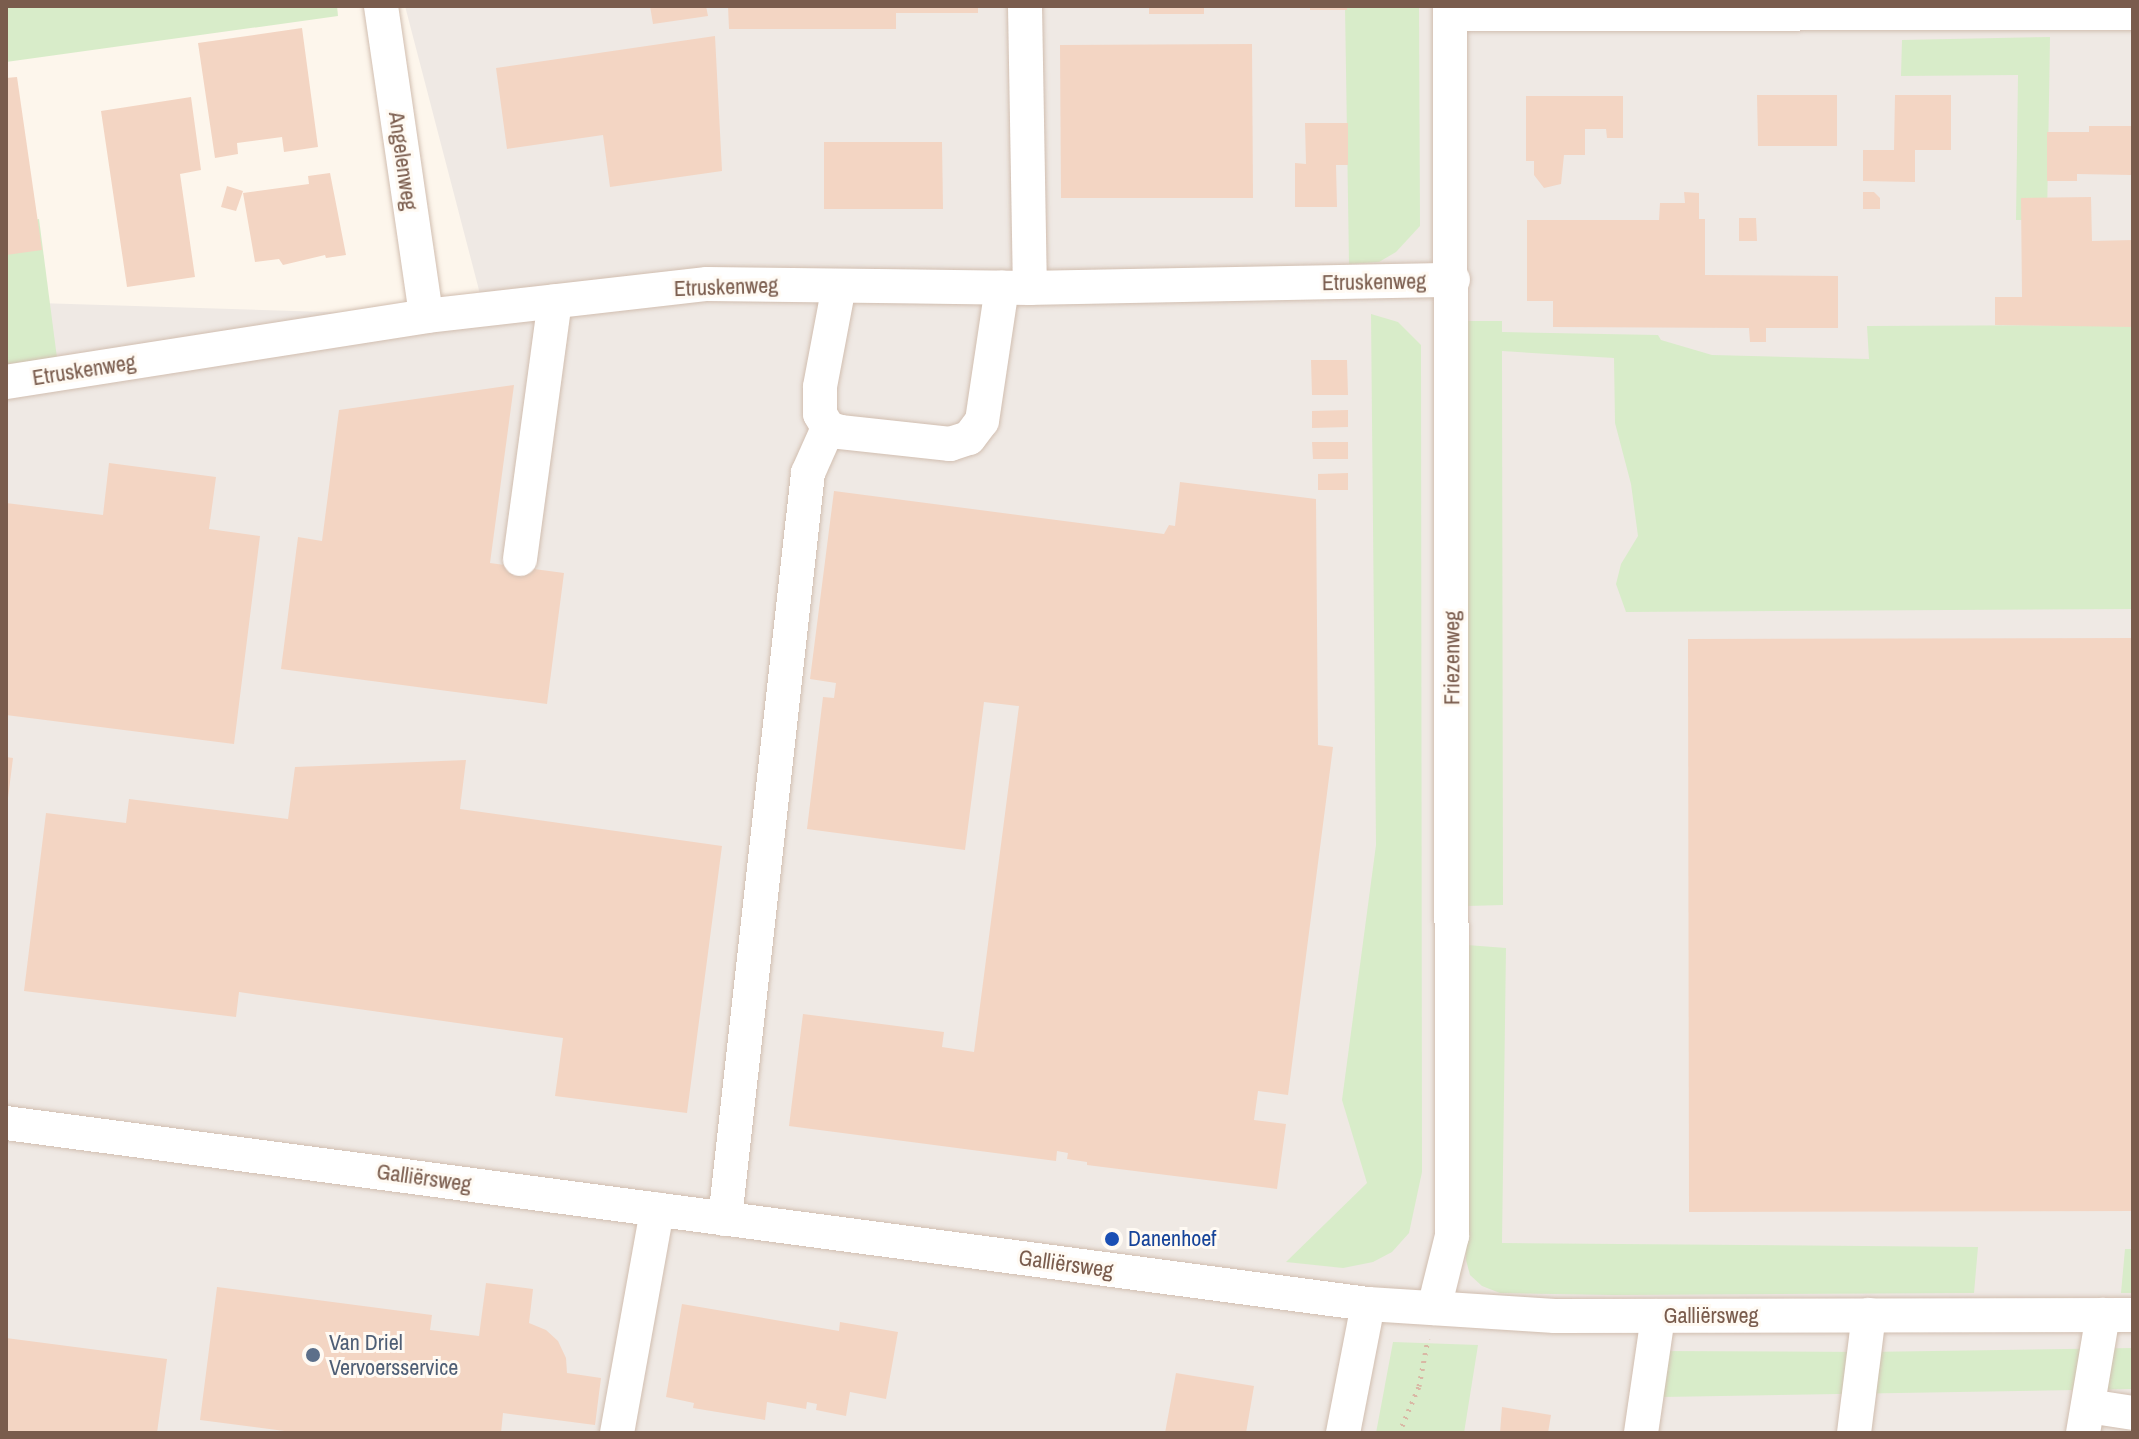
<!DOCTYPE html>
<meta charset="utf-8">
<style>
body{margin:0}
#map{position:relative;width:2139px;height:1439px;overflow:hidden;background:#fdf6ec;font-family:"Archivo Narrow",sans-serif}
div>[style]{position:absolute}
.industrial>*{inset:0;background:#efe9e4}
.green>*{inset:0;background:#d8ecc9}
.building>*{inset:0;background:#f3d5c3}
.path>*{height:5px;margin-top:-2.5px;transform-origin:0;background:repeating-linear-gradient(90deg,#d9b8a5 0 2px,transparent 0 8px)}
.roads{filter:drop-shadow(0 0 2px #d1beb0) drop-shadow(0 0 2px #d1beb0)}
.minor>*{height:34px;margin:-17px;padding:0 17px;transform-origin:17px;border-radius:17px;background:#fff}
.dots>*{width:22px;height:22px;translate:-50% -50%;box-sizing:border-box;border:4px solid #fffaf3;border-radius:50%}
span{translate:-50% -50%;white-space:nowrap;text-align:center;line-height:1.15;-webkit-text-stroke:6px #fffaf3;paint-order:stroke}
.street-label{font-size:22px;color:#7a5c4d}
.transit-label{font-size:22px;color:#164399}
.left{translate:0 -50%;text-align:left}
.service-label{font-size:22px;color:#4e5e75}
.frame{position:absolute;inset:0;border:8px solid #7a5c4d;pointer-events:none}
</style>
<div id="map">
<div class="industrial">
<i style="clip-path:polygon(405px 6px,2133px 6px,2133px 1433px,6px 1433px,6px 302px,486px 317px)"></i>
</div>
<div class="green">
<i style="clip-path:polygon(6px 6px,337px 6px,338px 16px,6px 62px)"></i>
<i style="clip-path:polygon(1345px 6px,1419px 6px,1420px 226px,1396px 252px,1379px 262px,1349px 264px)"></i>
<i style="clip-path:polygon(2050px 37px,2047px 220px,2016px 220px,2018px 75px,1901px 76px,1902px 40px)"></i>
<i style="clip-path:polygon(39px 219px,57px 358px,6px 364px,6px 225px)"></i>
<i style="clip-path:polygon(1371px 314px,1398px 322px,1421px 345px,1422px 1172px,1409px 1233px,1392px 1252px,1373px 1262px,1343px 1268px,1286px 1262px,1367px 1183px,1342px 1100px,1376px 845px)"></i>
<i style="clip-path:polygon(1468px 321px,1502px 321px,1502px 332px,1658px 335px,1661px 340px,1712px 355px,1869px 359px,1867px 326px,2133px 325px,2133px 609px,1626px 612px,1616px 584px,1621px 564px,1638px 536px,1631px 484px,1615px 423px,1614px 358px,1502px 351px,1503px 905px,1468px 906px)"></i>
<i style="clip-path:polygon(1467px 945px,1506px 948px,1502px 1243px,1978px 1247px,1974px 1293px,1613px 1295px,1500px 1293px,1482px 1286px,1470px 1275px,1466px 1260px)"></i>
<i style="clip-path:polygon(2125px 1249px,2133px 1249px,2133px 1293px,2121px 1293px)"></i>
<i style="clip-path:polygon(1393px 1342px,1478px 1345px,1464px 1433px,1376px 1433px)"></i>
<i style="clip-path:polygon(2133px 1348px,2133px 1389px,1662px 1397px,1656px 1351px,1866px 1352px)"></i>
</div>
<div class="building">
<i style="clip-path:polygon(650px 6px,706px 6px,708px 16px,653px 24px)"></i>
<i style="clip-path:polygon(728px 6px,978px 6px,978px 13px,896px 13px,896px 29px,729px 29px)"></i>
<i style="clip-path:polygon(1149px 6px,1204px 6px,1204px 14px,1149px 14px)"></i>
<i style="clip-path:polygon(1310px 6px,1347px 6px,1347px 10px,1310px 10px)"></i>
<i style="clip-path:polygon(302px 28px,318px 147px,284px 152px,282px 137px,237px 143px,238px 154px,215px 158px,198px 43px)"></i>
<i style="clip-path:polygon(715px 36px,722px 171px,610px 187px,603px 135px,507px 149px,496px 68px)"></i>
<i style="clip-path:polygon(1252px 44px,1253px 198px,1061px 198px,1060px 45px)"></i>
<i style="clip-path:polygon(17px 77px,42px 250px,6px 255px,6px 78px)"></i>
<i style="clip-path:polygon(1757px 95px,1837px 95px,1837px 146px,1758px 146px)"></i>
<i style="clip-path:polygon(1895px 95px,1951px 95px,1951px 150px,1915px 150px,1915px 182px,1863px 181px,1863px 150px,1894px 150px)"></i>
<i style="clip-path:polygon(1526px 96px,1623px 96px,1623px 138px,1607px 138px,1606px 129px,1585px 129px,1585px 155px,1564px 155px,1561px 184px,1544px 188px,1534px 175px,1534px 161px,1526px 161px)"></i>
<i style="clip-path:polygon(191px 97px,201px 170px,180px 174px,195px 277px,127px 287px,101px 111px)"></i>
<i style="clip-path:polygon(1305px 123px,1348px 123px,1348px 165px,1336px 165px,1337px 207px,1295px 207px,1295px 163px,1306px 164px)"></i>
<i style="clip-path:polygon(2089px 126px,2131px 126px,2131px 175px,2077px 174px,2077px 181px,2047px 181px,2047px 132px,2089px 132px)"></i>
<i style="clip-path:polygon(824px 142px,942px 142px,943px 209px,824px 209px)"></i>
<i style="clip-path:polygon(330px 173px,346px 255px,326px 258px,325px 255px,283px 265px,279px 259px,255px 262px,243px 193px,309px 184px,308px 176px)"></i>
<i style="clip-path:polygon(227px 186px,243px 191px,236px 211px,221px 207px)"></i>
<i style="clip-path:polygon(1684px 192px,1699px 193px,1699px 219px,1705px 219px,1705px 275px,1838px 276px,1838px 328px,1766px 328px,1766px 342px,1750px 342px,1749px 328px,1553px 327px,1553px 301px,1527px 301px,1527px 220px,1659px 220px,1660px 203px,1685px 203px)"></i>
<i style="clip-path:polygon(1863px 192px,1874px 192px,1880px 198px,1880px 209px,1863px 209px)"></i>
<i style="clip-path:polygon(2091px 197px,2092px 241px,2133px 240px,2133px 327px,1995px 325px,1995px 297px,2022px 297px,2021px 198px)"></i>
<i style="clip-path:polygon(1739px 218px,1756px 218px,1757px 241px,1739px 241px)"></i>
<i style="clip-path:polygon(1311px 360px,1347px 360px,1348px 395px,1312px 395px)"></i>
<i style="clip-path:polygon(514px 385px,490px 563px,564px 573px,547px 704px,281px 669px,298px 537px,322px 541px,339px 410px)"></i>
<i style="clip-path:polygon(1348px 410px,1348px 427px,1312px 428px,1312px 411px)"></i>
<i style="clip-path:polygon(1312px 442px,1348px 442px,1348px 459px,1313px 459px)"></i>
<i style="clip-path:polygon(109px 463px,216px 477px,209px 529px,260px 536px,234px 744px,6px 715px,6px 503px,103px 515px)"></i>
<i style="clip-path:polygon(1348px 473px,1348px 490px,1318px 490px,1318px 474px)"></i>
<i style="clip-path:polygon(1180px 482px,1316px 499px,1318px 745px,1333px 747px,1288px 1095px,1258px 1091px,1254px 1120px,1286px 1124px,1277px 1189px,1087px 1165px,1087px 1162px,1067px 1159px,1068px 1153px,1057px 1151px,1056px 1161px,789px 1126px,803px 1014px,944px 1032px,942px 1047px,974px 1052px,1019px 706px,984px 702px,965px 850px,807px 829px,823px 697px,834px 698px,836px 683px,810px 679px,834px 491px,1164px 534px,1169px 525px,1175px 526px)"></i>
<i style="clip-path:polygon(2133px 638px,2133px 1211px,1689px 1212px,1688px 639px)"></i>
<i style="clip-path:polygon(6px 757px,13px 758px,8px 798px,6px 798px)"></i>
<i style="clip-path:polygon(466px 760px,460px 809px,722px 846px,687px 1113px,555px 1096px,563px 1038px,239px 992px,236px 1017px,24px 991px,46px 813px,126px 823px,129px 799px,288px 819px,295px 767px)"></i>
<i style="clip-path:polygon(486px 1283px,533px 1289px,529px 1323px,546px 1330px,558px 1341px,566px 1358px,567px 1373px,601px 1378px,595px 1425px,503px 1413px,501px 1433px,300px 1433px,200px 1420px,217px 1287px,432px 1315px,430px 1330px,479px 1336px)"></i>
<i style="clip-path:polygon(682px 1304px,839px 1331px,840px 1322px,898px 1332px,886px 1399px,850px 1392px,846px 1416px,816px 1410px,817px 1404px,807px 1402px,806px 1409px,767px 1402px,765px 1420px,693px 1408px,694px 1403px,666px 1397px)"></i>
<i style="clip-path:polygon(6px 1338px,167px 1359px,157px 1433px,6px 1433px)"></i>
<i style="clip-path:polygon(1176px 1373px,1254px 1386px,1246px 1433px,1165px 1433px)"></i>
<i style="clip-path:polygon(1502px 1407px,1551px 1415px,1548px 1433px,1500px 1433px)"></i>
</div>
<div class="path">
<i style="left:1399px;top:1433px;width:51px;rotate:-66.9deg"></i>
<i style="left:1419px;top:1386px;width:48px;rotate:-79.2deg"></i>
</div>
<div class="roads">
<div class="minor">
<i style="left:381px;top:6px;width:313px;rotate:81.7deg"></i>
<i style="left:1025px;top:6px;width:282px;rotate:89deg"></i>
<i style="left:1450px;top:14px;width:683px;rotate:-0.08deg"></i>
<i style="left:839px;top:286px;width:103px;rotate:100.7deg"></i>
<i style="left:820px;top:387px;width:27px;rotate:90deg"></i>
<i style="left:820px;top:414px;width:16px;rotate:60deg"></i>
<i style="left:828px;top:428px;width:13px;rotate:18deg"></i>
<i style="left:840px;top:432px;width:111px;rotate:6.2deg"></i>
<i style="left:950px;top:444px;width:20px;rotate:-18deg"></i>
<i style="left:969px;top:438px;width:21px;rotate:-53deg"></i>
<i style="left:982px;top:421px;width:135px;rotate:-81.5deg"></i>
<i style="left:6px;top:382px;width:425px;rotate:-8.9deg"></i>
<i style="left:426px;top:316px;width:283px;rotate:-6.5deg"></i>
<i style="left:707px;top:284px;width:323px;rotate:0.7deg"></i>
<i style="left:1030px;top:288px;width:423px;rotate:-1.1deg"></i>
<i style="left:520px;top:559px;width:260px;rotate:-82.3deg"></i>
<i style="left:6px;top:1123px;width:1374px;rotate:7.57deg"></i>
<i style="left:1368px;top:1304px;width:187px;rotate:3.7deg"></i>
<i style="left:1555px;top:1316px;width:578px;rotate:-0.1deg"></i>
<i style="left:725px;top:1219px;width:751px;rotate:-83.65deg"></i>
<i style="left:808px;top:473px;width:49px;rotate:-66deg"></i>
<i style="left:1434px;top:1308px;width:74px;rotate:-76deg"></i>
<i style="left:1452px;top:1236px;width:1230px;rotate:-90.09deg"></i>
<i style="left:2088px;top:1406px;width:46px;rotate:8.8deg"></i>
<i style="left:617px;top:1433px;width:227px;rotate:-79.8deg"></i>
<i style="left:1343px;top:1433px;width:131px;rotate:-79deg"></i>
<i style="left:1641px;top:1433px;width:118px;rotate:-81.7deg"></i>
<i style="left:1854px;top:1433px;width:119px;rotate:-82.8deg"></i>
<i style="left:2083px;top:1433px;width:120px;rotate:-80.4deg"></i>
</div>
</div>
<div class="dots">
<i style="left:1112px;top:1239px;background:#1a4fb4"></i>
<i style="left:313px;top:1355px;background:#5c6f8a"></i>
</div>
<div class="street-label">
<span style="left:403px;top:161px;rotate:82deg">Angelenweg</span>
<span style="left:1374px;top:282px;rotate:-1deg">Etruskenweg</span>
<span style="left:726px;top:287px;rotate:-2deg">Etruskenweg</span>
<span style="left:84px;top:370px;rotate:-9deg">Etruskenweg</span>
<span style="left:1452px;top:658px;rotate:-90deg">Friezenweg</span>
<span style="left:424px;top:1178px;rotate:8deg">Galliërsweg</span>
<span style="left:1066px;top:1264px;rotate:8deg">Galliërsweg</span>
<span style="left:1711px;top:1316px">Galliërsweg</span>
</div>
<div class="transit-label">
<span class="left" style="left:1128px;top:1239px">Danenhoef</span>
</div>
<div class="service-label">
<span class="left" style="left:329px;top:1355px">Van Driel<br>Vervoersservice</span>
</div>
<div class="frame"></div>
</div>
